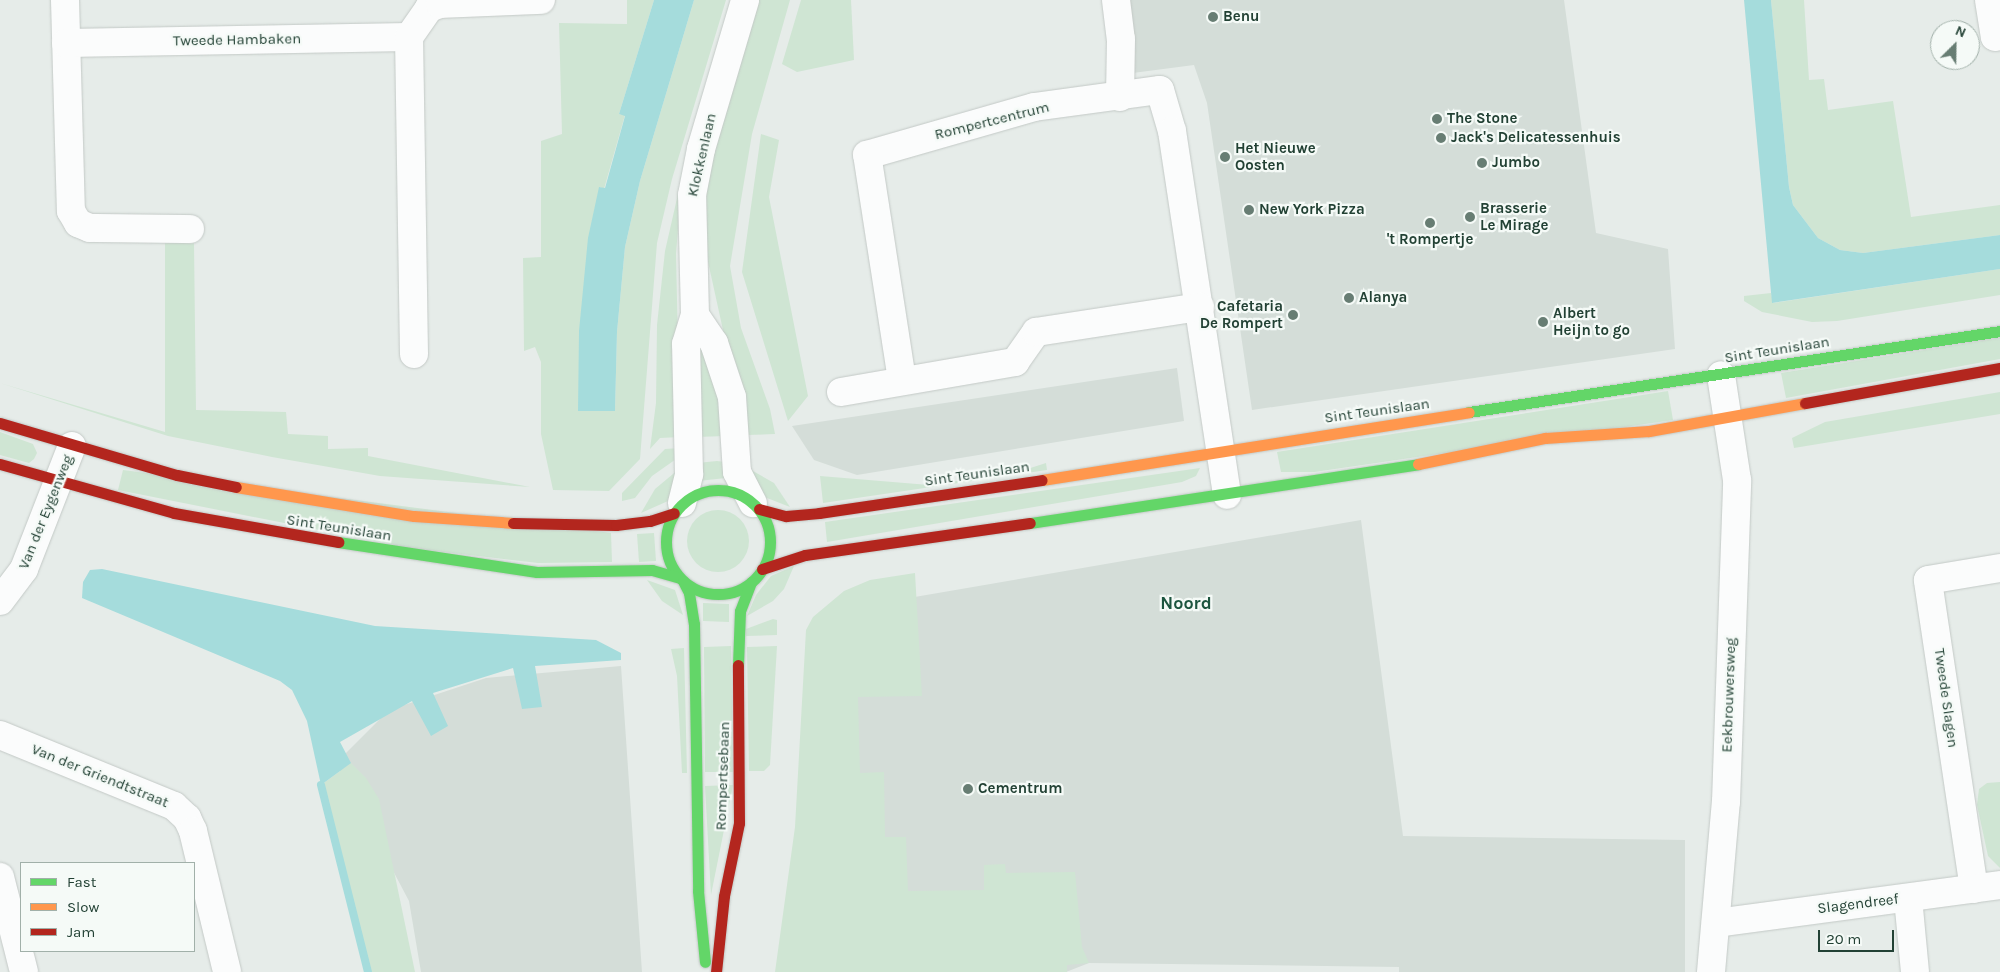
<!DOCTYPE html>
<style>
body{margin:0}
#map{position:relative;width:2000px;height:972px;overflow:hidden;background:#e6ece9;font-family:Karla,sans-serif}
div>[style]{position:absolute}
.built>*{inset:0;background:#d4ddd8}
.green>*{inset:0;background:#cfe5d3}
.round{border-radius:50%}
.water>*{inset:0;background:#a5dcdc}
.stream>*{height:8px;margin:-4px;padding:0 4px;transform-origin:4px;border-radius:4px;background:#a5dcdc}
.roads{filter:drop-shadow(0 0 1px #c3c9c6) drop-shadow(0 0 1px #c3c9c6)}
.street>*{height:28px;margin:-14px;padding:0 14px;transform-origin:14px;border-radius:14px;background:#fbfcfc}
.fast>*{height:11px;margin:-5.5px;padding:0 5.5px;transform-origin:5.5px;border-radius:5.5px;background:#63d668}
.fast>.ring{margin:-5.5px;padding:0;box-sizing:content-box;background:none;border:11px solid #63d668;border-radius:50%}
.slow>*{height:11px;margin:-5.5px;padding:0 5.5px;transform-origin:5.5px;border-radius:5.5px;background:#ff974d}
.jam>*{height:11px;margin:-5.5px;padding:0 5.5px;transform-origin:5.5px;border-radius:5.5px;background:#b3261e}
.dots>*{width:14px;height:14px;translate:-50% -50%;box-sizing:border-box;border:2px solid #f5faf7;border-radius:50%}
span{translate:-50% -50%;white-space:nowrap;text-align:center;line-height:1.15;-webkit-text-stroke:4.5px #f5faf7;paint-order:stroke}
.poi-label{font-size:15px;color:#224134;font-weight:700}
.left{translate:0 -50%;text-align:left}
.right{translate:-100% -50%;text-align:right}
.street-label{font-size:15px;color:#224134}
.quarter-label{font-size:18px;color:#1c553f;font-weight:700}
.legend{position:absolute;left:20px;top:862px;width:175px;height:90px;box-sizing:border-box;background:#f5faf7;border:1px solid #a1b0a9;margin:0;padding:6px 9px;list-style:none;font-size:15px;color:#224134}
.legend li{display:flex;align-items:center;gap:10px;height:25px}
.legend b{width:25px;border:1px solid #a1b0a9}
.north{position:absolute;left:1930px;top:20px;width:50px;height:50px;box-sizing:border-box;background:#f5faf7;border:1px solid #a1b0a9;border-radius:50%;rotate:23deg;font-size:14px;font-weight:700;line-height:20px;text-align:center;color:#224134}
.north::after{content:'';display:block;margin:auto;width:18px;height:22px;background:#677d73;clip-path:polygon(50% 0,100% 100%,50% 72%,0 100%)}
.scale{position:absolute;left:1818px;top:930px;width:76px;height:22px;box-sizing:border-box;border:2px solid #224134;border-top:0;padding-left:6px;font-size:15px;line-height:18px;white-space:nowrap;color:#224134;-webkit-text-stroke:4px #f5faf7;paint-order:stroke}
</style>
<div id="map">
<div class="built">
<i style="clip-path:polygon(1113px 0,1564px 0,1596px 233px,1668px 249px,1675px 349px,1252px 410px,1207px 103px,1194px 65px,1125px 74px)"></i>
<i style="clip-path:polygon(1177px 368px,1184px 421px,857px 475px,814px 460px,792px 426px)"></i>
<i style="clip-path:polygon(1361px 520px,1403px 836px,1685px 840px,1685px 972px,1399px 972px,1399px 967px,1089px 963px,1066px 972px,802px 972px,839px 610px)"></i>
<i style="clip-path:polygon(621px 666px,642px 972px,421px 972px,409px 901px,336px 763px,389px 710px,486px 678px)"></i>
</div>
<div class="green">
<i style="clip-path:polygon(627px 0,654px 0,619px 114px,625px 115px,604px 189px,600px 187px,579px 411px,615px 411px,617px 332px,625px 247px,640px 181px,694px 0,726px 0,672px 179px,657px 243px,640px 459px,609px 491px,553px 490px,541px 434px,541px 362px,535px 347px,524px 351px,523px 258px,541px 257px,541px 141px,562px 134px,559px 23px,627px 24px)"></i>
<i style="clip-path:polygon(758px 0,790px 0,752px 134px,730px 266px,741px 328px,770px 409px,775px 434px,746px 435px,705px 248px,705px 211px,709px 172px)"></i>
<i style="clip-path:polygon(801px 0,851px 0,854px 60px,797px 72px,782px 64px)"></i>
<i style="clip-path:polygon(1771px 0,1804px 0,1809px 80px,1824px 79px,1828px 110px,1893px 101px,1911px 217px,2000px 205px,2000px 235px,1863px 253px,1840px 250px,1818px 238px,1793px 205px,1789px 187px)"></i>
<i style="clip-path:polygon(761px 134px,779px 140px,769px 197px,808px 396px,788px 421px,742px 272px)"></i>
<i style="clip-path:polygon(683px 172px,676px 253px,680px 437px,660px 438px,650px 449px,656px 403px,657px 325px,665px 251px)"></i>
<i style="clip-path:polygon(165px 243px,194px 243px,196px 410px,286px 412px,288px 434px,328px 436px,328px 449px,368px 448px,368px 456px,530px 487px,380px 476px,272px 457px,168px 436px,0 383px,165px 432px)"></i>
<i style="clip-path:polygon(2000px 269px,2000px 295px,1837px 321px,1812px 322px,1762px 312px,1744px 301px,1744px 296px,1771px 293px,1773px 303px)"></i>
<i style="clip-path:polygon(2000px 338px,2000px 359px,1786px 398px,1781px 373px)"></i>
<i style="clip-path:polygon(698px 341px,721px 396px,725px 436px,697px 437px)"></i>
<i style="clip-path:polygon(1668px 391px,1673px 420px,1314px 472px,1281px 472px,1277px 452px)"></i>
<i style="clip-path:polygon(2000px 392px,2000px 414px,1794px 448px,1792px 438px,1825px 422px)"></i>
<i style="clip-path:polygon(0 432px,33px 444px,37px 453px,34px 459px,29px 463px,0 455px)"></i>
<i style="clip-path:polygon(679px 448px,679px 457px,652px 476px,635px 498px,622px 501px,622px 493px,665px 449px)"></i>
<i style="clip-path:polygon(717px 461px,725px 462px,726px 478px,698px 481px,697px 463px)"></i>
<i style="clip-path:polygon(1046px 463px,1047px 470px,823px 503px,820px 476px,929px 485px,1021px 471px)"></i>
<i style="clip-path:polygon(746px 467px,774px 483px,790px 507px,762px 496px)"></i>
<i style="clip-path:polygon(1200px 468px,1196px 476px,1182px 482px,827px 542px,825px 522px)"></i>
<i style="clip-path:polygon(679px 469px,675px 493px,668px 501px,641px 513px,655px 489px)"></i>
<i style="clip-path:polygon(123px 470px,611px 533px,612px 562px,538px 563px,410px 548px,118px 490px)"></i>
<i class="round" style="left:687px;top:510px;width:62px;height:62px"></i>
<i style="clip-path:polygon(654px 533px,656px 561px,639px 562px,637px 534px)"></i>
<i style="clip-path:polygon(794px 566px,784px 589px,773px 601px,747px 616px,756px 595px,771px 576px)"></i>
<i style="clip-path:polygon(915px 573px,922px 696px,858px 697px,860px 773px,884px 772px,885px 837px,906px 837px,908px 891px,984px 890px,984px 865px,1005px 864px,1006px 873px,1075px 872px,1082px 947px,1089px 963px,1067px 965px,1067px 972px,775px 972px,795px 827px,806px 630px,813px 617px,844px 591px,870px 580px)"></i>
<i style="clip-path:polygon(647px 580px,675px 590px,683px 615px,662px 601px)"></i>
<i style="clip-path:polygon(703px 603px,729px 604px,729px 622px,703px 621px)"></i>
<i style="clip-path:polygon(773px 619px,777px 620px,777px 635px,746px 636px,746px 629px)"></i>
<i style="clip-path:polygon(731px 646px,733px 772px,705px 772px,704px 647px)"></i>
<i style="clip-path:polygon(777px 646px,770px 765px,764px 771px,749px 771px,747px 647px)"></i>
<i style="clip-path:polygon(684px 648px,687px 773px,682px 773px,677px 676px,671px 649px)"></i>
<i style="clip-path:polygon(351px 763px,366px 778px,379px 799px,415px 972px,368px 972px,321px 785px)"></i>
<i style="clip-path:polygon(2000px 782px,2000px 868px,1988px 856px,1977px 805px,1979px 789px,1987px 783px)"></i>
<i style="clip-path:polygon(733px 785px,711px 895px,705px 786px)"></i>
</div>
<div class="water">
<i style="clip-path:polygon(654px 0,694px 0,640px 181px,625px 247px,617px 332px,615px 411px,578px 411px,579px 331px,588px 238px,599px 187px,605px 188px,625px 116px,619px 114px)"></i>
<i style="clip-path:polygon(1744px 0,1771px 0,1789px 187px,1793px 205px,1818px 238px,1840px 250px,1863px 253px,2000px 235px,2000px 269px,1772px 303px)"></i>
<i style="clip-path:polygon(102px 569px,375px 626px,596px 640px,621px 653px,621px 660px,535px 666px,542px 707px,522px 709px,513px 668px,433px 693px,448px 726px,431px 736px,412px 701px,340px 742px,351px 763px,321px 785px,307px 721px,292px 690px,280px 681px,82px 598px,83px 582px,90px 570px)"></i>
</div>
<div class="stream">
<i style="left:321px;top:785px;width:193px;rotate:75.9deg"></i>
</div>
<div class="roads">
<div class="street">
<i style="left:65px;top:0;width:211px;rotate:88.4deg"></i>
<i style="left:71px;top:211px;width:14px;rotate:60deg"></i>
<i style="left:78px;top:223px;width:13px;rotate:23deg"></i>
<i style="left:90px;top:228px;width:100px;rotate:0.6deg"></i>
<i style="left:1116px;top:0;width:39px;rotate:83deg"></i>
<i style="left:1121px;top:39px;width:58px;rotate:91deg"></i>
<i style="left:1989px;top:0;width:37px;rotate:81deg"></i>
<i style="left:1995px;top:37px;width:5px;rotate:-11deg"></i>
<i style="left:66px;top:43px;width:343px;rotate:-1deg"></i>
<i style="left:695px;top:315px;width:34px;rotate:56deg"></i>
<i style="left:714px;top:343px;width:57px;rotate:71.6deg"></i>
<i style="left:732px;top:397px;width:75px;rotate:86.2deg"></i>
<i style="left:737px;top:472px;width:35px;rotate:63deg"></i>
<i style="left:414px;top:354px;width:317px;rotate:-90.9deg"></i>
<i style="left:409px;top:37px;width:35px;rotate:-55deg"></i>
<i style="left:429px;top:8px;width:12px;rotate:-20deg"></i>
<i style="left:440px;top:4px;width:101px;rotate:-2.3deg"></i>
<i style="left:902px;top:380px;width:228px;rotate:-98.8deg"></i>
<i style="left:867px;top:155px;width:174px;rotate:-16deg"></i>
<i style="left:1034px;top:107px;width:127px;rotate:-7.7deg"></i>
<i style="left:1160px;top:90px;width:43px;rotate:73.7deg"></i>
<i style="left:1172px;top:131px;width:368px;rotate:81.4deg"></i>
<i style="left:841px;top:392px;width:177px;rotate:-9.8deg"></i>
<i style="left:1015px;top:362px;width:37px;rotate:-55deg"></i>
<i style="left:1036px;top:332px;width:166px;rotate:-8.7deg"></i>
<i style="left:682px;top:503px;width:30px;rotate:-76deg"></i>
<i style="left:689px;top:474px;width:130px;rotate:-91.3deg"></i>
<i style="left:686px;top:344px;width:30px;rotate:-73deg"></i>
<i style="left:695px;top:315px;width:120px;rotate:-91.4deg"></i>
<i style="left:692px;top:195px;width:47px;rotate:-78.9deg"></i>
<i style="left:701px;top:149px;width:155px;rotate:-73.5deg"></i>
<i style="left:0;top:601px;width:40px;rotate:-53deg"></i>
<i style="left:24px;top:569px;width:132px;rotate:-68.7deg"></i>
<i style="left:0;top:735px;width:188px;rotate:22.2deg"></i>
<i style="left:174px;top:806px;width:18px;rotate:43deg"></i>
<i style="left:187px;top:818px;width:14px;rotate:65deg"></i>
<i style="left:193px;top:831px;width:145px;rotate:76.4deg"></i>
<i style="left:0;top:877px;width:98px;rotate:75.8deg"></i>
<i style="left:1974px;top:889px;width:312px;rotate:-98.5deg"></i>
<i style="left:1928px;top:580px;width:73px;rotate:-9.5deg"></i>
<i style="left:1908px;top:898px;width:74px;rotate:84.6deg"></i>
<i style="left:1716px;top:923px;width:287px;rotate:-7.6deg"></i>
<i style="left:1711px;top:972px;width:171px;rotate:-85deg"></i>
<i style="left:1726px;top:802px;width:322px;rotate:-88deg"></i>
<i style="left:1737px;top:480px;width:106px;rotate:-98.7deg"></i>
</div>
<div class="fast">
<i style="left:1469px;top:412px;width:537px;rotate:-8.67deg"></i>
<i class="ring" style="left:666px;top:490px;width:93px;height:93px"></i>
<i style="left:1030px;top:523px;width:392px;rotate:-8.6deg"></i>
<i style="left:338px;top:542px;width:201px;rotate:8.6deg"></i>
<i style="left:537px;top:572px;width:115px;rotate:-1deg"></i>
<i style="left:652px;top:570px;width:29px;rotate:16deg"></i>
<i style="left:683px;top:581px;width:13px;rotate:63deg"></i>
<i style="left:689px;top:593px;width:31px;rotate:81deg"></i>
<i style="left:694px;top:624px;width:267px;rotate:89.1deg"></i>
<i style="left:698px;top:891px;width:71px;rotate:84.4deg"></i>
<i style="left:738px;top:665px;width:54px;rotate:-87.9deg"></i>
<i style="left:740px;top:611px;width:31px;rotate:-69deg"></i>
</div>
<div class="slow">
<i style="left:1418px;top:464px;width:130px;rotate:-11.6deg"></i>
<i style="left:1545px;top:438px;width:104px;rotate:-3.9deg"></i>
<i style="left:1649px;top:431px;width:158px;rotate:-10.2deg"></i>
<i style="left:1042px;top:480px;width:432px;rotate:-9deg"></i>
<i style="left:236px;top:487px;width:180px;rotate:9.3deg"></i>
<i style="left:414px;top:516px;width:99px;rotate:4deg"></i>
</div>
<div class="jam">
<i style="left:1805px;top:403px;width:198px;rotate:-10.2deg"></i>
<i style="left:0;top:423px;width:184px;rotate:16.4deg"></i>
<i style="left:177px;top:475px;width:60px;rotate:11.5deg"></i>
<i style="left:0;top:464px;width:181px;rotate:15.7deg"></i>
<i style="left:174px;top:513px;width:167px;rotate:10deg"></i>
<i style="left:759px;top:509px;width:28px;rotate:15deg"></i>
<i style="left:786px;top:516px;width:33px;rotate:-5deg"></i>
<i style="left:819px;top:513px;width:225px;rotate:-8.4deg"></i>
<i style="left:513px;top:523px;width:103px;rotate:1.1deg"></i>
<i style="left:616px;top:525px;width:34px;rotate:-7deg"></i>
<i style="left:650px;top:521px;width:25px;rotate:-18deg"></i>
<i style="left:762px;top:569px;width:45px;rotate:-18deg"></i>
<i style="left:805px;top:555px;width:227px;rotate:-8.1deg"></i>
<i style="left:716px;top:972px;width:76px;rotate:-84deg"></i>
<i style="left:724px;top:896px;width:75px;rotate:-78.4deg"></i>
<i style="left:739px;top:823px;width:158px;rotate:-90.4deg"></i>
</div>
</div>
<div class="dots">
<i style="left:1213px;top:17px;background:#677d73"></i>
<i style="left:1437px;top:119px;background:#677d73"></i>
<i style="left:1441px;top:138px;background:#677d73"></i>
<i style="left:1225px;top:157px;background:#677d73"></i>
<i style="left:1482px;top:163px;background:#677d73"></i>
<i style="left:1249px;top:210px;background:#677d73"></i>
<i style="left:1470px;top:217px;background:#677d73"></i>
<i style="left:1430px;top:223px;background:#677d73"></i>
<i style="left:1349px;top:298px;background:#677d73"></i>
<i style="left:1293px;top:315px;background:#677d73"></i>
<i style="left:1543px;top:322px;background:#677d73"></i>
<i style="left:968px;top:789px;background:#677d73"></i>
</div>
<div class="poi-label">
<span class="left" style="left:1223px;top:17px">Benu</span>
<span class="left" style="left:1447px;top:119px">The Stone</span>
<span class="left" style="left:1451px;top:138px">Jack's Delicatessenhuis</span>
<span class="left" style="left:1235px;top:157px">Het Nieuwe<br>Oosten</span>
<span class="left" style="left:1492px;top:163px">Jumbo</span>
<span class="left" style="left:1480px;top:217px">Brasserie<br>Le Mirage</span>
<span class="left" style="left:1259px;top:210px">New York Pizza</span>
<span style="left:1430px;top:240px">'t Rompertje</span>
<span class="left" style="left:1359px;top:298px">Alanya</span>
<span class="right" style="left:1283px;top:315px">Cafetaria<br>De Rompert</span>
<span class="left" style="left:1553px;top:322px">Albert<br>Heijn to go</span>
<span class="left" style="left:978px;top:789px">Cementrum</span>
</div>
<div class="street-label">
<span style="left:237px;top:40px;rotate:-1deg">Tweede Hambaken</span>
<span style="left:992px;top:121px;rotate:-14deg">Rompertcentrum</span>
<span style="left:702px;top:155px;rotate:-77deg">Klokkenlaan</span>
<span style="left:1777px;top:350px;rotate:-9deg">Sint Teunislaan</span>
<span style="left:1377px;top:411px;rotate:-8deg">Sint Teunislaan</span>
<span style="left:977px;top:474px;rotate:-8deg">Sint Teunislaan</span>
<span style="left:46px;top:512px;rotate:-68deg">Van der Eygenweg</span>
<span style="left:339px;top:528px;rotate:9deg">Sint Teunislaan</span>
<span style="left:1729px;top:695px;rotate:-88deg">Eekbrouwersweg</span>
<span style="left:1946px;top:698px;rotate:82deg">Tweede Slagen</span>
<span style="left:100px;top:776px;rotate:22deg">Van der Griendtstraat</span>
<span style="left:723px;top:776px;rotate:-88deg">Rompertsebaan</span>
<span style="left:1858px;top:904px;rotate:-7deg">Slagendreef</span>
</div>
<div class="quarter-label">
<span style="left:1186px;top:603px">Noord</span>
</div>
<ul class="legend">
<li><b style="height:6px;background:#63d668"></b>Fast</li>
<li><b style="height:6px;background:#ff974d"></b>Slow</li>
<li><b style="height:6px;background:#b3261e"></b>Jam</li>
</ul>
<div class="north">N</div>
<div class="scale">20 m</div>
</div>
